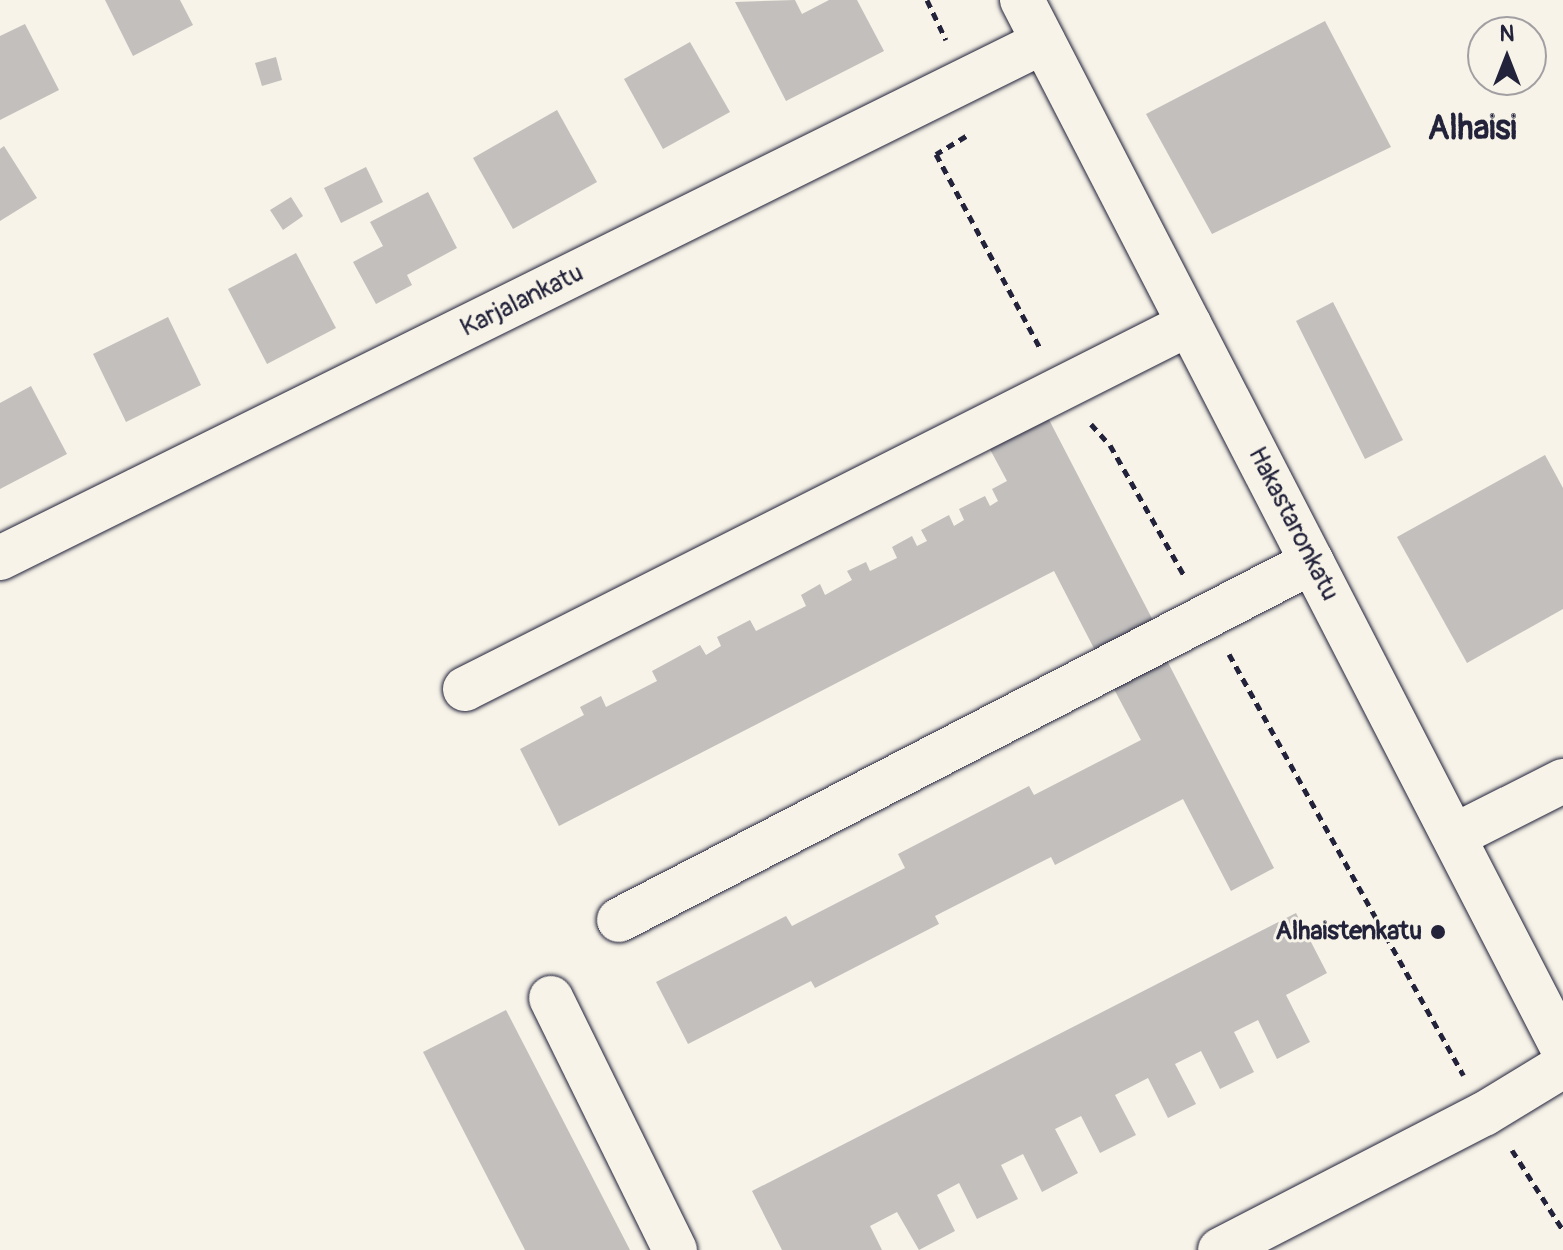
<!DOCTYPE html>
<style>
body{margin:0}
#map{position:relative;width:1563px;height:1250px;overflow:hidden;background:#f7f3e8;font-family:Pangolin,sans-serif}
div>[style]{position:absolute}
.building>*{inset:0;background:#c2bfbd}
.path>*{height:5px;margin-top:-2.5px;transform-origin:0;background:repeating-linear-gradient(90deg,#22223b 0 8px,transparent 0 14px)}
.roads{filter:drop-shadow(0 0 2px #22223b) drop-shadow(0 0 2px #22223b)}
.minor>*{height:44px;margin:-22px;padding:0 22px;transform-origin:22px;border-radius:22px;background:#f7f3e8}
.dots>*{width:22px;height:22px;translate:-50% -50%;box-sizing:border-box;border:4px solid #f7f3e8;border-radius:50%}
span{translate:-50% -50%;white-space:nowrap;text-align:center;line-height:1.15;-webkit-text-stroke:6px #f7f3e8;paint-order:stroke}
.street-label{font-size:26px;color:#22223b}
.poi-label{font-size:26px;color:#22223b;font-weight:700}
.right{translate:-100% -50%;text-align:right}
.district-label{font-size:34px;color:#22223b;font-weight:700}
.north{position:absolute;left:1467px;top:16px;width:80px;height:80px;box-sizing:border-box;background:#f7f3e8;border:2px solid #a29fa3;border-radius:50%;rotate:0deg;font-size:22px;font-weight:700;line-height:32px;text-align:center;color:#22223b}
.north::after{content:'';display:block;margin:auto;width:28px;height:36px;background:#22223b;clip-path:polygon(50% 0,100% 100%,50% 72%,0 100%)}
</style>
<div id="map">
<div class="building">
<i style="clip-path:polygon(105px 0,180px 0,193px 25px,133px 56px)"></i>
<i style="clip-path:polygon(795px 0,802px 14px,829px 0,857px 0,884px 51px,786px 101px,735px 2px)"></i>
<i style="clip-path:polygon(1325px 21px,1391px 147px,1212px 234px,1146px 114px)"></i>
<i style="clip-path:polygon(25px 24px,59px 90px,0 120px,0 36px)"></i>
<i style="clip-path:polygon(690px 42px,730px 112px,663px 149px,624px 79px)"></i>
<i style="clip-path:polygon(276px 57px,282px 80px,262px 86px,255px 63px)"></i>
<i style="clip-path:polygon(557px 110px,597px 182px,513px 229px,473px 158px)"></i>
<i style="clip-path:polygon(4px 146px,37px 198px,0 221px,0 149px)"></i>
<i style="clip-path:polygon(366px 167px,383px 202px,341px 223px,324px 188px)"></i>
<i style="clip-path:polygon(428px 192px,457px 248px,407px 275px,412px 285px,376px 304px,353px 262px,383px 246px,370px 222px)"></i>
<i style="clip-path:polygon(291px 197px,303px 216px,283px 230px,270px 210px)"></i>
<i style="clip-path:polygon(296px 253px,336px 328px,267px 364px,228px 289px)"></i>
<i style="clip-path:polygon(1333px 302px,1403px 440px,1365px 459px,1296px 321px)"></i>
<i style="clip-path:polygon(168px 317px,201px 385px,126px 422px,93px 354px)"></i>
<i style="clip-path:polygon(31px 386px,67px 454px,0 489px,0 403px)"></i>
<i style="clip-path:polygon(1044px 410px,1159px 632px,1101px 662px,1054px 571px,559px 826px,520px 749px,584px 715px,580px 707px,601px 696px,606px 707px,657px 681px,652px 671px,700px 645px,706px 655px,721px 646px,717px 637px,750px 620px,756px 631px,806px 606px,801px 595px,820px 584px,825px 595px,852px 580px,847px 571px,866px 562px,870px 571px,897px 558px,892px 547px,912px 536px,917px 546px,927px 541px,921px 530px,949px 515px,954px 526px,964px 520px,959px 509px,985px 496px,990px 506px,998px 501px,992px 489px,1007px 481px,985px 440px)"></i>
<i style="clip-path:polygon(1545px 455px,1563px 488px,1563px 609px,1467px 663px,1397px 537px)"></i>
<i style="clip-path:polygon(1160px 647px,1274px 868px,1231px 891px,1183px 799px,1055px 865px,1051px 857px,935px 916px,939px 924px,815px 988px,811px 981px,688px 1044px,656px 982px,786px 916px,792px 926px,905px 868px,898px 854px,1029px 786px,1034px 795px,1141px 740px,1106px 674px)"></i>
<i style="clip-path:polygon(1296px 913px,1327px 973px,1286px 995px,1310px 1042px,1277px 1059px,1258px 1020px,1234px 1032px,1254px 1072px,1220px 1089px,1201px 1051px,1175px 1064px,1196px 1104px,1168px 1118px,1148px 1078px,1115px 1095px,1136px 1135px,1100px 1153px,1081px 1116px,1055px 1129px,1078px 1173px,1042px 1192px,1023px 1154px,1001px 1165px,1018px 1199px,977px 1219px,959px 1183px,937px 1195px,955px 1231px,919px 1250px,897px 1212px,870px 1226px,882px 1250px,782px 1250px,752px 1191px)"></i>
<i style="clip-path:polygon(506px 1010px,630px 1250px,525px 1250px,423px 1052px)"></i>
</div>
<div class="path">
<i style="left:927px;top:0;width:44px;rotate:64.6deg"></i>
<i style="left:966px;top:136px;width:35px;rotate:149deg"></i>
<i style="left:936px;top:154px;width:222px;rotate:61.8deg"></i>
<i style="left:1091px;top:424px;width:28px;rotate:48deg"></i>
<i style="left:1110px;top:445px;width:150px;rotate:60.4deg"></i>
<i style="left:1229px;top:654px;width:482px;rotate:60.9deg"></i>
<i style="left:1512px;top:1150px;width:95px;rotate:57.5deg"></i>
</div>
<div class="roads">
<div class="minor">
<i style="left:1022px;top:0;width:1180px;rotate:62.72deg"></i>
<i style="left:0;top:558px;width:1164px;rotate:-26.32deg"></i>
<i style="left:465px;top:689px;width:811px;rotate:-26.75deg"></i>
<i style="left:1456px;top:835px;width:120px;rotate:-26.8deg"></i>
<i style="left:619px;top:920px;width:780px;rotate:-27.32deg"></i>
<i style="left:551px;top:998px;width:281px;rotate:63.8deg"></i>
<i style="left:1220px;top:1250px;width:297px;rotate:-27.3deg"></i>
<i style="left:1484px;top:1114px;width:92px;rotate:-31.3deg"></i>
</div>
</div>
<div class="dots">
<i style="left:1438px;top:932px;background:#22223b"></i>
</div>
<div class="street-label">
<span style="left:522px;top:301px;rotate:-26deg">Karjalankatu</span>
<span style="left:1293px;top:524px;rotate:63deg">Hakastaronkatu</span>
</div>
<div class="poi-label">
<span class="right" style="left:1422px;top:932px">Alhaistenkatu</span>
</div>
<div class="district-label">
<span style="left:1472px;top:129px">Alhaisi</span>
</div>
<div class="north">N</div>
</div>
